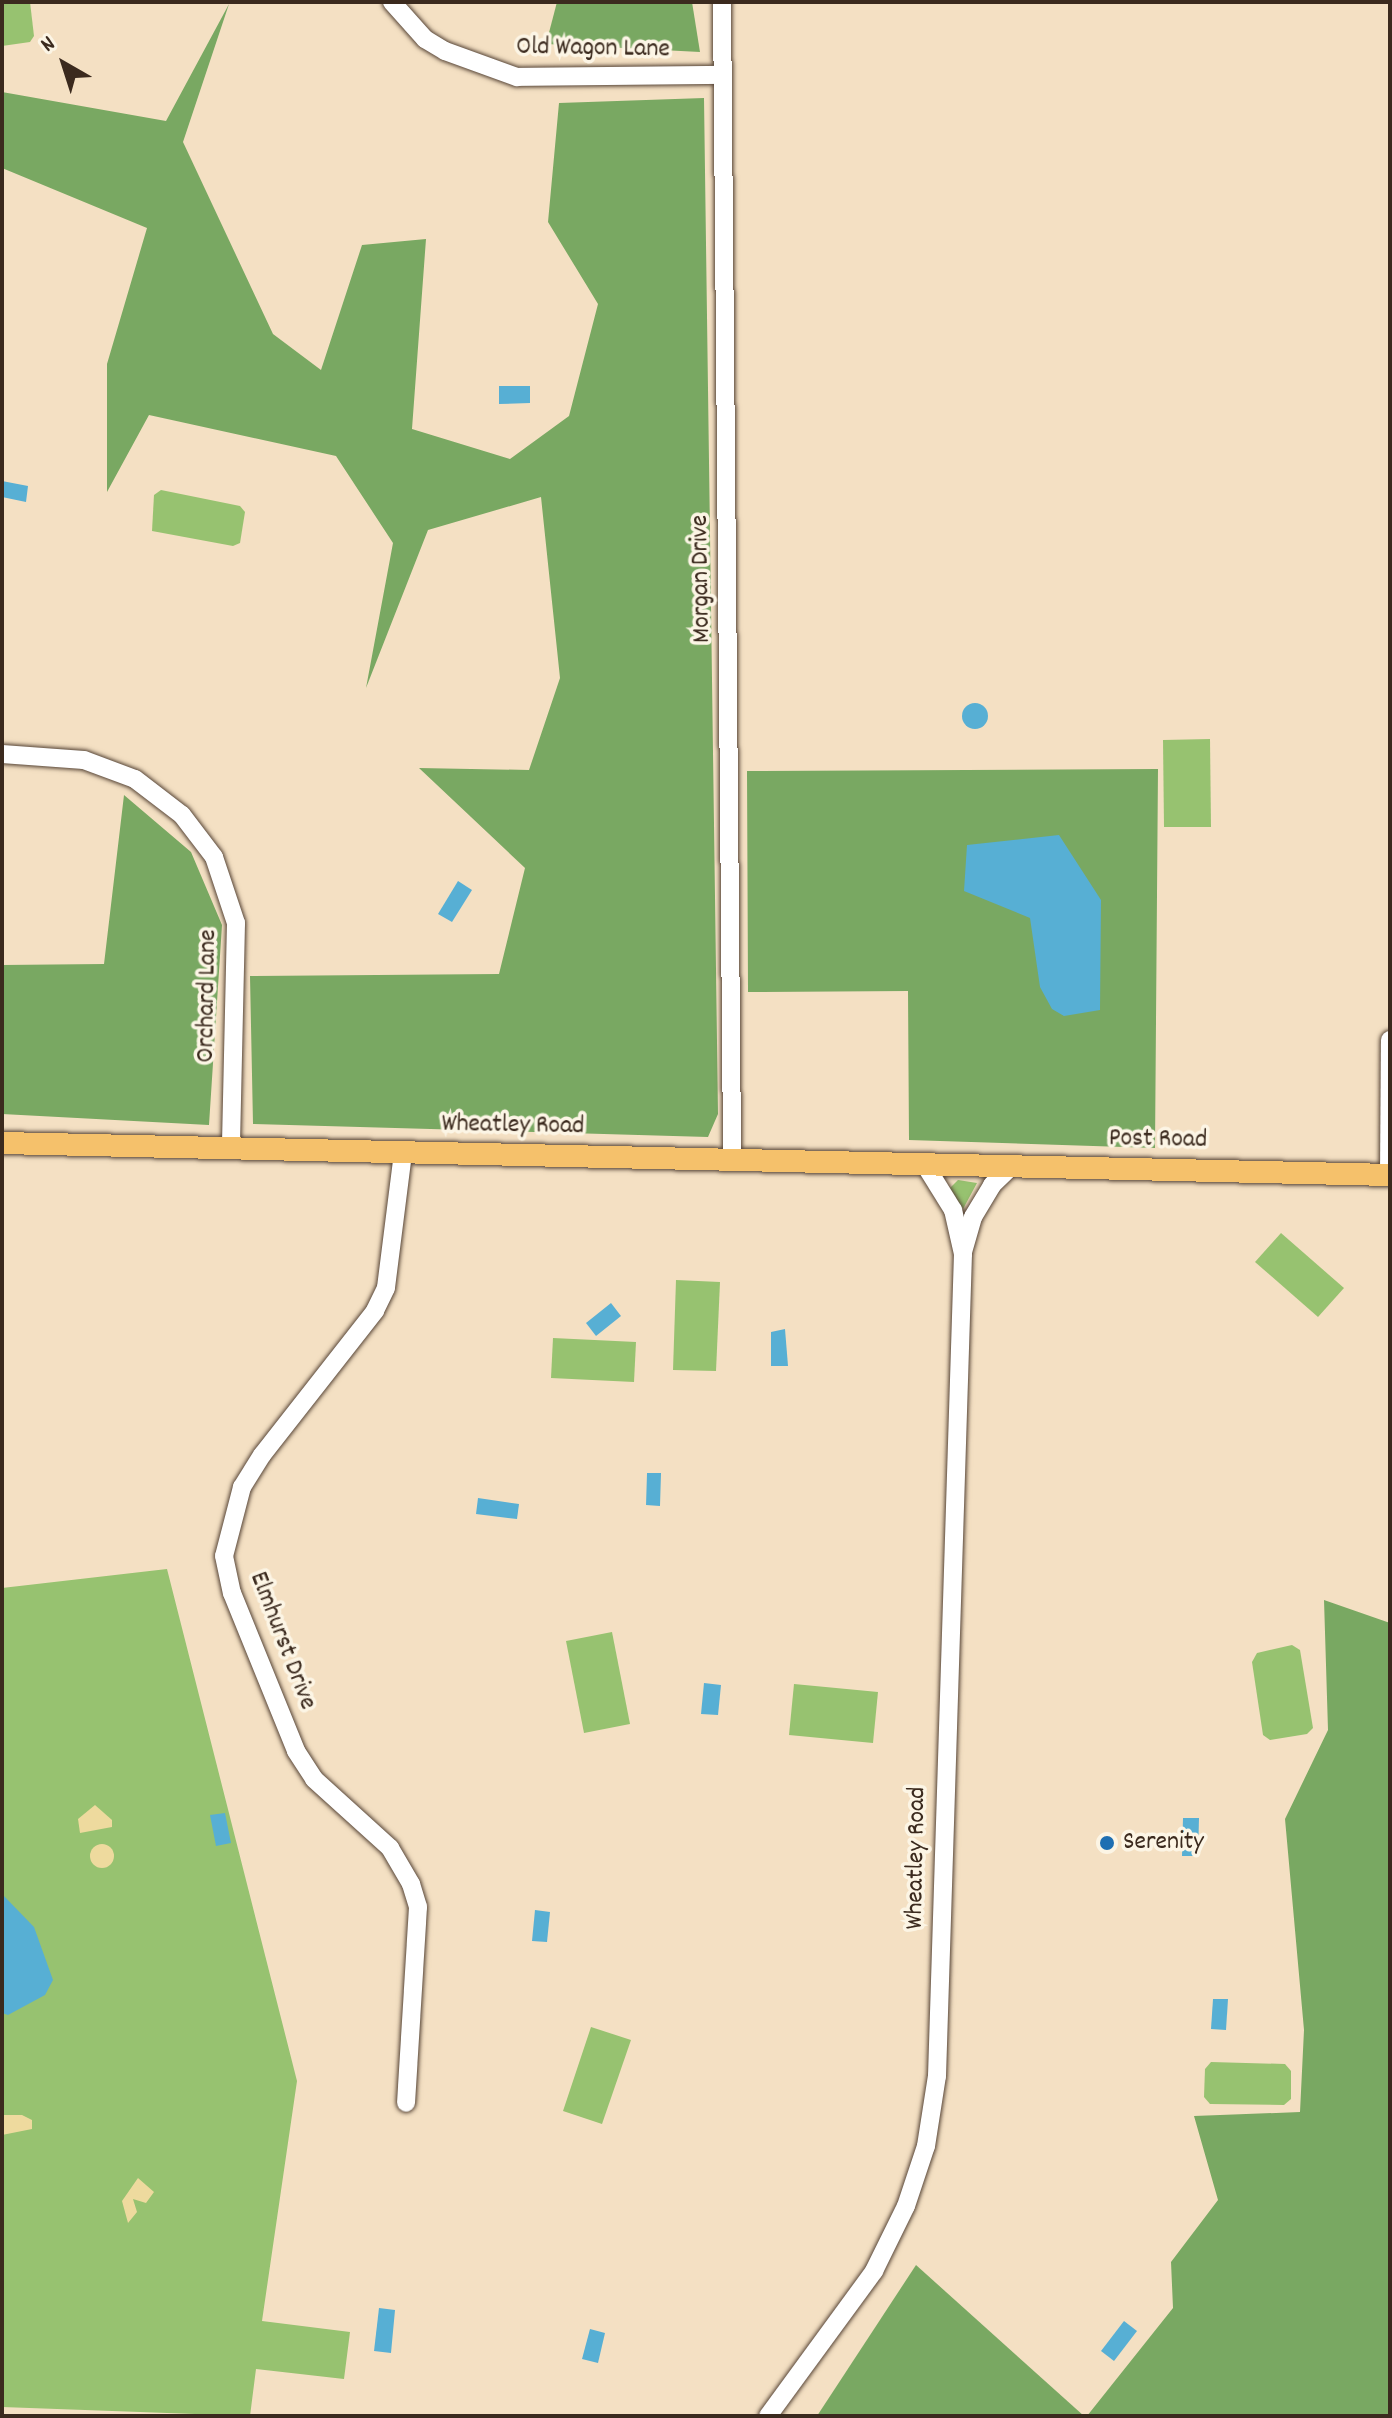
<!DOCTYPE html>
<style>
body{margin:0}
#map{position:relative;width:1392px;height:2418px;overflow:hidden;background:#f4e0c3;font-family:Dekko,sans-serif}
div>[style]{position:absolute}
.green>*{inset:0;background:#97c270}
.forest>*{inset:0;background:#79a862}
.sand>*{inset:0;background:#eeda9e}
.round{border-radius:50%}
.water>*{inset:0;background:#57afd4}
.roads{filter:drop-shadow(0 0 2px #574537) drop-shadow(0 0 2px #574537)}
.minor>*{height:18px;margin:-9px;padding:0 9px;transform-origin:9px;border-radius:9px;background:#fff}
.major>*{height:22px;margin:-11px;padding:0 11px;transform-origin:11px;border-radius:11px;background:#f5c16b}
.dots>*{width:22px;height:22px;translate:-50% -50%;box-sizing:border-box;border:4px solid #fcf5e5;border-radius:50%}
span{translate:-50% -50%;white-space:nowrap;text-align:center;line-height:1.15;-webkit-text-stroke:7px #fcf5e5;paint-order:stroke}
.street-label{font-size:26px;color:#3b2a1e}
.poi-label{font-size:26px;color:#3b2a1e}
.left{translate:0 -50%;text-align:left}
.frame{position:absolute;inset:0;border:4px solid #3b2a1e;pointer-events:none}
.north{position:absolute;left:24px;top:24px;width:80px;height:80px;-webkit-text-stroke:6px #fcf5e5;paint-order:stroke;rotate:321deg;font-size:22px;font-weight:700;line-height:32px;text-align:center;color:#3b2a1e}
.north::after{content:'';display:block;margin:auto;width:28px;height:36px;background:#3b2a1e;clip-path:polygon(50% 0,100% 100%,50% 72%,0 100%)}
</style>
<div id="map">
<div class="green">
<i style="clip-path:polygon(2px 2px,30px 2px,34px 36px,30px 42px,2px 46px)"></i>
<i style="clip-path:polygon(161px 490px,240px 506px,245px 512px,240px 543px,233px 546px,152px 531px,154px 495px)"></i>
<i style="clip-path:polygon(1210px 739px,1211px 827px,1164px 827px,1163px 740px)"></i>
<i style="clip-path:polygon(958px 1180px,977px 1183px,963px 1209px,950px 1188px)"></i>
<i style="clip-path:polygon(1281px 1233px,1344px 1288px,1318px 1317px,1255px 1262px)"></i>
<i style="clip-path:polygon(676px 1280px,720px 1282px,716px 1371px,673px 1370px)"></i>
<i style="clip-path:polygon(553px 1338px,636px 1342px,634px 1382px,551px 1378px)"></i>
<i style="clip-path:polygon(167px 1569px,297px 2081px,262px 2321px,350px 2332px,344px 2379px,256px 2369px,250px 2416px,2px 2407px,2px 1588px)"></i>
<i style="clip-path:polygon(612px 1632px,630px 1724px,584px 1733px,566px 1641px)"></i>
<i style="clip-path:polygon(1292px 1645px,1300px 1650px,1313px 1728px,1307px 1734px,1270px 1740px,1263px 1735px,1252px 1662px,1257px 1653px)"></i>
<i style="clip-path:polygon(794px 1684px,878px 1692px,873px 1743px,789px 1735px)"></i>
<i style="clip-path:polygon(591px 2027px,631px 2040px,602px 2124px,563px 2111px)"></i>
<i style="clip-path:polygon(1211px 2062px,1285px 2064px,1291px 2071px,1291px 2099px,1284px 2105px,1210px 2104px,1204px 2097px,1205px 2069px)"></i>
</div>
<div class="forest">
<i style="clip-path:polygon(557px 2px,692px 2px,700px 52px,546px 44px)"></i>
<i style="clip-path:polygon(229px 4px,183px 142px,273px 334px,321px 370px,362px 245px,426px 239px,412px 429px,510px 459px,569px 416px,598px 304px,548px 222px,559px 103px,704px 98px,718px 1114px,708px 1137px,253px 1124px,250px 976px,499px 974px,525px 868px,419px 768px,529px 770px,560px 678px,541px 497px,428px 530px,366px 688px,393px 543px,336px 456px,149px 415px,107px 492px,107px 364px,147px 228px,2px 168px,2px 92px,166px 121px)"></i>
<i style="clip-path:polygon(1158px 769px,1155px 1148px,909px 1140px,908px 991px,748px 992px,747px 771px)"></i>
<i style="clip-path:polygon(124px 795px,191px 852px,222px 925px,209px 1125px,2px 1114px,2px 965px,104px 964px)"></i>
<i style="clip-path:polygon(1324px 1600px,1390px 1623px,1390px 2416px,1087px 2416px,1173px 2308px,1171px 2262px,1218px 2200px,1194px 2116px,1300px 2112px,1304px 2030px,1285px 1819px,1328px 1730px)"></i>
<i style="clip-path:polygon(916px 2265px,1084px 2416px,817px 2416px)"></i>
</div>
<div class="sand">
<i style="clip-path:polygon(95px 1805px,112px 1820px,112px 1827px,80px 1833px,78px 1819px)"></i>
<i class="round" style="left:90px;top:1844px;width:24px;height:24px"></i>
<i style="clip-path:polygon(2px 2115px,22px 2115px,32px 2120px,32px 2129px,2px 2135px)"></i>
<i style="clip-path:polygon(138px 2178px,154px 2192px,146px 2203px,133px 2199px,137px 2212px,128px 2223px,122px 2201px)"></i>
</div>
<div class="water">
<i style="clip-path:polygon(499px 386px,530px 386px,530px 403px,499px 404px)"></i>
<i style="clip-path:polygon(2px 481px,28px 486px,26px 502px,2px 497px)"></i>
<i class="round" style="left:962px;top:703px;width:26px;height:26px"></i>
<i style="clip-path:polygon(1059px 835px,1101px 900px,1100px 1010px,1064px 1016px,1052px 1009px,1040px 987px,1030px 918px,964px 891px,967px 845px)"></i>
<i style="clip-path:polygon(458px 881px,472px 890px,452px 922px,438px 914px)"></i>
<i style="clip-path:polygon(611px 1303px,621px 1316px,596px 1336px,586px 1323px)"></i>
<i style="clip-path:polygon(785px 1329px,788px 1366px,771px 1366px,771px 1332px)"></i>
<i style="clip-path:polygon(647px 1473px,661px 1473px,660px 1506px,646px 1505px)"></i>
<i style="clip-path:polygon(478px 1498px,519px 1504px,517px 1519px,476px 1514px)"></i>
<i style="clip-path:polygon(704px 1683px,721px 1685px,718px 1715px,701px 1714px)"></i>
<i style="clip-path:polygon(225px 1813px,231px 1843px,216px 1846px,210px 1815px)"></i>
<i style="clip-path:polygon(1183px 1818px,1199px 1818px,1198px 1856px,1182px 1856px)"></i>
<i style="clip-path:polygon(2px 1894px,34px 1927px,53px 1980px,45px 1995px,8px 2015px,2px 2013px)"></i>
<i style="clip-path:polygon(535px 1910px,550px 1912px,547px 1942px,532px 1941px)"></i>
<i style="clip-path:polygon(1213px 1999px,1228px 1999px,1226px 2030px,1211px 2029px)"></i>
<i style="clip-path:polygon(379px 2308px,395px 2310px,391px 2353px,374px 2351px)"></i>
<i style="clip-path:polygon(1124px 2321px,1137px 2331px,1114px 2361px,1101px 2351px)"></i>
<i style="clip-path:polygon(590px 2329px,605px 2333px,598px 2363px,582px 2359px)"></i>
</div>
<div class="roads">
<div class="minor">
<i style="left:392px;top:2px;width:50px;rotate:48.3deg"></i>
<i style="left:425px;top:39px;width:23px;rotate:31deg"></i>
<i style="left:445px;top:51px;width:77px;rotate:19.9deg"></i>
<i style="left:517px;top:77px;width:205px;rotate:-0.6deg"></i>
<i style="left:722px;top:2px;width:1154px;rotate:89.5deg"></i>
<i style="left:2px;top:754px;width:82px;rotate:4.2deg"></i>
<i style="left:84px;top:760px;width:54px;rotate:20.4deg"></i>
<i style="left:135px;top:779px;width:59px;rotate:37.5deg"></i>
<i style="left:182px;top:815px;width:53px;rotate:52.7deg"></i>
<i style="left:214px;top:857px;width:70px;rotate:71.6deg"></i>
<i style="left:236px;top:923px;width:225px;rotate:91.3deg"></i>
<i style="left:403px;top:1153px;width:136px;rotate:97.2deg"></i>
<i style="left:386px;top:1288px;width:25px;rotate:116deg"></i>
<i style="left:375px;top:1311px;width:183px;rotate:128.1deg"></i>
<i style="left:262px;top:1455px;width:38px;rotate:122deg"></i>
<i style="left:242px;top:1487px;width:71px;rotate:104.6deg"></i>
<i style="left:224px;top:1556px;width:38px;rotate:78deg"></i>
<i style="left:232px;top:1593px;width:170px;rotate:67.9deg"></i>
<i style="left:296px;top:1751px;width:33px;rotate:57deg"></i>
<i style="left:314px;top:1779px;width:103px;rotate:42.2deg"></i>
<i style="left:390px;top:1848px;width:42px;rotate:59.7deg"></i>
<i style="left:411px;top:1884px;width:24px;rotate:73deg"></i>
<i style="left:418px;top:1907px;width:196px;rotate:93.5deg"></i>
<i style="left:1389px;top:1174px;width:134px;rotate:-89.6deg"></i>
<i style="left:963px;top:1252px;width:36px;rotate:-74deg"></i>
<i style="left:973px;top:1217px;width:37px;rotate:-59deg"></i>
<i style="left:992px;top:1185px;width:28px;rotate:-44deg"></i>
<i style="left:768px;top:2416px;width:180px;rotate:-53.8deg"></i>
<i style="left:874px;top:2271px;width:72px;rotate:-63.8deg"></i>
<i style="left:906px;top:2206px;width:63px;rotate:-71.6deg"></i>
<i style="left:926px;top:2146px;width:71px;rotate:-81.1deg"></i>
<i style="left:937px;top:2076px;width:822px;rotate:-88.19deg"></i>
<i style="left:963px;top:1254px;width:45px;rotate:-102.8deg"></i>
<i style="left:953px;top:1210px;width:53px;rotate:-121.9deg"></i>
</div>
<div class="major">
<i style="left:2px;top:1143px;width:1388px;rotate:1.32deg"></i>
</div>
</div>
<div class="dots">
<i style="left:1107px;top:1843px;background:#1f6fb2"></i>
</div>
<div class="street-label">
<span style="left:593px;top:49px;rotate:1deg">Old Wagon Lane</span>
<span style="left:702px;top:579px;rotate:-91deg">Morgan Drive</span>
<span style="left:208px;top:996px;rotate:-89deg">Orchard Lane</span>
<span style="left:513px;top:1126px;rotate:1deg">Wheatley Road</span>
<span style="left:1158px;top:1140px;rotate:1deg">Post Road</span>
<span style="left:282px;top:1641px;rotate:69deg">Elmhurst Drive</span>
<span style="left:917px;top:1858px;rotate:-89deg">Wheatley Road</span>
</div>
<div class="poi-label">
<span class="left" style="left:1123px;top:1843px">Serenity</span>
</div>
<div class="frame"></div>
<div class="north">N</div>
</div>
